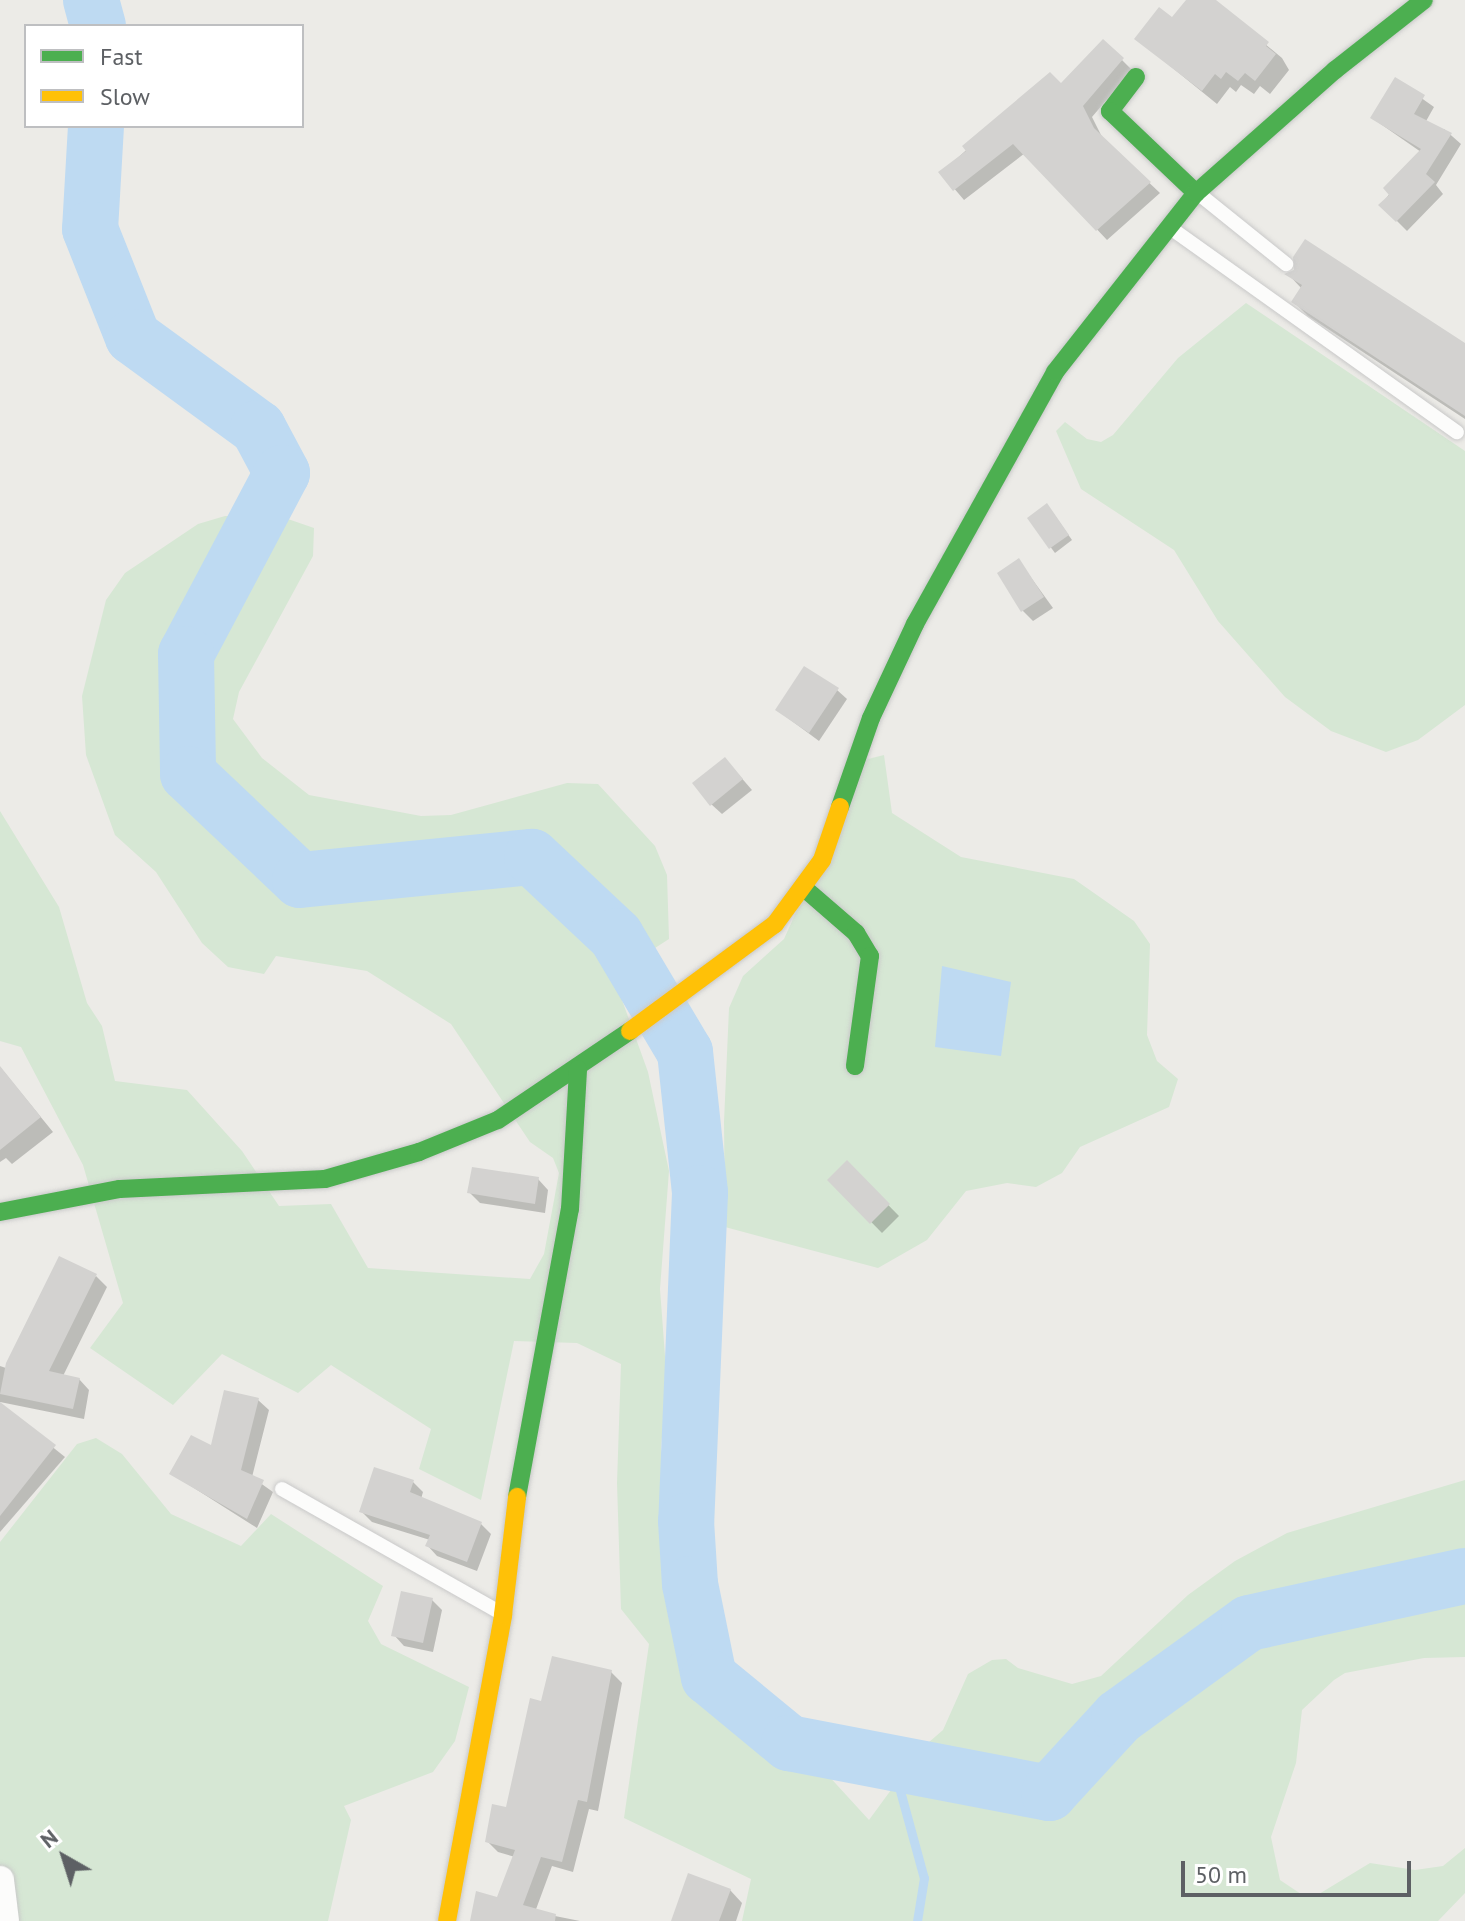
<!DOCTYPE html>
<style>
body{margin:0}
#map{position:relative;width:1465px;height:1921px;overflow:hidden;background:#ecebe7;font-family:"PT Sans",sans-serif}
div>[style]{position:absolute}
.green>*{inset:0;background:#d6e7d4}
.water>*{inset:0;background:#bedaf2}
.shadow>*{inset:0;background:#0003}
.stream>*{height:9px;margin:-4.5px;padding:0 4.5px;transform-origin:4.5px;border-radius:4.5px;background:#bedaf2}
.river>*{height:56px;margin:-28px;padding:0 28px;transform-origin:28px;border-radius:28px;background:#bedaf2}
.building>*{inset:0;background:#d3d2d0}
.roads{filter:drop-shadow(0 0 2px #c9c9c9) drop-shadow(0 0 2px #c9c9c9)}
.lane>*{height:14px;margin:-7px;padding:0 7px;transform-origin:7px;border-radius:7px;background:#fcfcfb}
.street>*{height:28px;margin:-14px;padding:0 14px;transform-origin:14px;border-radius:14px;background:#fcfcfb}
.fast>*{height:18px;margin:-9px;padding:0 9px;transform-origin:9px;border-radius:9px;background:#4caf50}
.slow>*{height:18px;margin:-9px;padding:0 9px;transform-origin:9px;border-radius:9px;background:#ffc107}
span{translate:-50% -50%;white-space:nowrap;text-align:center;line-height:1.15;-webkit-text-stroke:7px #fff;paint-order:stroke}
.legend{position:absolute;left:24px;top:24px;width:280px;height:104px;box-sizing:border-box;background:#fff;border:2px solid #bebfc1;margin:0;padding:10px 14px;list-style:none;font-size:24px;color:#5d6064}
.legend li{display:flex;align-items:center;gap:16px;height:40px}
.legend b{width:40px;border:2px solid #bebfc1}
.north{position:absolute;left:24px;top:1817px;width:80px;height:80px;-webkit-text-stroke:6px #fff;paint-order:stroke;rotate:321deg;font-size:22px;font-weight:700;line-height:32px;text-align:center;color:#5d6064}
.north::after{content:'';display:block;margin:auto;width:28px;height:36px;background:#5d6064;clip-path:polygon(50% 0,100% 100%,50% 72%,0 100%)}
.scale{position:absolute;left:1181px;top:1861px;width:230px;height:36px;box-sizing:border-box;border:4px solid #5d6064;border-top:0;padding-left:10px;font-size:24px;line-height:28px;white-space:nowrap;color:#5d6064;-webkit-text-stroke:6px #fff;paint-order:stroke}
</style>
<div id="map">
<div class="green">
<i style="clip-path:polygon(1246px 303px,1465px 451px,1465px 705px,1418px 740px,1386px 752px,1331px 731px,1285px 697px,1218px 621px,1174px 550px,1081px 489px,1056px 431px,1065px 422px,1087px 439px,1101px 442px,1113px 435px,1178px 358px)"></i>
<i style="clip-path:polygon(225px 516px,285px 518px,314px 528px,313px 556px,239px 692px,233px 719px,262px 758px,309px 795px,421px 816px,451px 815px,567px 783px,598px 784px,655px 846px,667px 875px,669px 939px,613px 975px,648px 1072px,669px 1171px,660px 1289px,667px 1383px,661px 1448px,694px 1671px,749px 1736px,826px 1773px,869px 1820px,921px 1749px,943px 1730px,968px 1674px,992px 1660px,1006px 1659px,1018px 1668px,1072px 1684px,1101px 1676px,1188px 1595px,1235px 1561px,1287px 1533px,1465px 1480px,1465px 1657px,1424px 1658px,1345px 1673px,1334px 1680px,1302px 1710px,1296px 1763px,1271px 1837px,1280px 1880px,1304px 1896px,1319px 1894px,1370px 1863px,1415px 1870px,1443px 1866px,1465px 1848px,1465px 1893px,1438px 1921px,742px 1921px,751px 1879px,624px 1818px,649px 1644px,621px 1609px,617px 1483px,621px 1364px,577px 1343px,514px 1341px,481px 1500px,419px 1469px,431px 1429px,331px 1365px,298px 1393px,222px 1354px,173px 1405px,90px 1348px,123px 1303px,83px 1165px,21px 1047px,0 1041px,0 811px,59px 907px,87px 1003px,102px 1026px,115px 1081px,187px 1090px,242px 1151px,279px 1206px,331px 1204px,368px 1268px,530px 1279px,544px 1254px,559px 1173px,553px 1158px,530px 1142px,451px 1024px,367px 971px,276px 956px,264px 974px,228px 967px,202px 943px,156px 872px,115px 835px,86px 755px,82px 696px,106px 600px,125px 573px,198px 524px)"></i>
<i style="clip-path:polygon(884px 755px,892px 813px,961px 857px,1074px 879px,1134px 921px,1150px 944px,1147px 1035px,1157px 1061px,1178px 1079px,1169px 1107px,1080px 1147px,1062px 1173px,1036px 1187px,1007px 1183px,966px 1191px,927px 1240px,878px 1268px,725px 1227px,724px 1122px,729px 1008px,743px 976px,784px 939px,864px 760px)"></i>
<i style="clip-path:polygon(96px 1438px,122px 1454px,171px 1514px,241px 1546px,271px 1514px,383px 1586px,368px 1621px,381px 1644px,469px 1687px,455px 1741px,433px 1772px,344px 1806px,351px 1820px,328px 1921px,0 1921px,0 1542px,77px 1444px)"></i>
</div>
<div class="water">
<i style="clip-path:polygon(942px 966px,1011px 982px,1001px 1056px,935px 1047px)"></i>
</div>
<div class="shadow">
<i style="clip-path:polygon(1188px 0,1213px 1px,1282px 58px,1289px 70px,1270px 94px,1260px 86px,1254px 94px,1241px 85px,1236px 92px,1230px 87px,1217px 104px,1137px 39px,1172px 20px)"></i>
<i style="clip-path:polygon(1122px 60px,1132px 70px,1092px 117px,1103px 139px,1160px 193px,1107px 240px,1025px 153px,964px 200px,941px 173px,1050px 74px,1062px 86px)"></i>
<i style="clip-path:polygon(1396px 80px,1434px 107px,1425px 123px,1441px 132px,1444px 129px,1461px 144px,1436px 185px,1443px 194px,1407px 231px,1381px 205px,1421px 152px,1372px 118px)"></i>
<i style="clip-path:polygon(1288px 274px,1465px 346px,1465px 419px,1308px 316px,1294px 302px,1302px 289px)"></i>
<i style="clip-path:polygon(1051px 510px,1072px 540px,1055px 553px,1029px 518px)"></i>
<i style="clip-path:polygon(1019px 561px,1053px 608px,1033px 621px,1023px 611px)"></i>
<i style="clip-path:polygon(837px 690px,847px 699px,819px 741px,777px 710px)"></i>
<i style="clip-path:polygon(725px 759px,752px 790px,722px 814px,711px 804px)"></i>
<i style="clip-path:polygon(0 1067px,53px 1132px,12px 1164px,6px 1158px,0 1162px)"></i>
<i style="clip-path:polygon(847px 1163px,899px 1216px,882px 1233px,830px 1180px)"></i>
<i style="clip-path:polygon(538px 1179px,548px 1190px,545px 1213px,480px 1203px,470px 1193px)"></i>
<i style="clip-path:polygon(96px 1276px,107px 1287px,63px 1376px,79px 1379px,89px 1390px,84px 1419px,0 1402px,0 1366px,6px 1368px)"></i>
<i style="clip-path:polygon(258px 1400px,269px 1410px,252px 1477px,273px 1492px,257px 1528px,172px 1474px,212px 1448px)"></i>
<i style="clip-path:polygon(0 1405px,65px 1457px,0 1532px)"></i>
<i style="clip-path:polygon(413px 1482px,423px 1492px,421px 1499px,481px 1524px,491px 1534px,477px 1571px,437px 1556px,427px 1545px,430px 1540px,372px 1522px,361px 1511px)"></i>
<i style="clip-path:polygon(432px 1600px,442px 1610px,433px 1652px,404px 1646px,394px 1635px)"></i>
<i style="clip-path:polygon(611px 1672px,622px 1683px,598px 1811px,589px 1809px,573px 1872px,552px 1866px,535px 1912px,580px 1921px,472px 1921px,498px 1900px,515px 1857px,498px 1852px,487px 1841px,508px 1810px,543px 1703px)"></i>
<i style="clip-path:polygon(730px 1890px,742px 1903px,736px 1921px,673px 1921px)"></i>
</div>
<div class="stream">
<i style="left:893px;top:1765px;width:117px;rotate:74.7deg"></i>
<i style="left:924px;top:1878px;width:44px;rotate:99.2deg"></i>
</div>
<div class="river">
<i style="left:91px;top:0;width:27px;rotate:75deg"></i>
<i style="left:96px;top:126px;width:103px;rotate:93.3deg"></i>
<i style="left:90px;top:229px;width:116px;rotate:68.3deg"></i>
<i style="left:133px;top:337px;width:155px;rotate:36.1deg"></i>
<i style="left:258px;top:428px;width:51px;rotate:61.9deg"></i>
<i style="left:282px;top:473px;width:205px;rotate:117.9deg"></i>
<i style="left:186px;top:654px;width:120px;rotate:89deg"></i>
<i style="left:188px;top:774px;width:154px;rotate:43.4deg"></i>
<i style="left:300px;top:880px;width:233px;rotate:-5.7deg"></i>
<i style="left:532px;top:857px;width:115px;rotate:43.2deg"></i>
<i style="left:616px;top:936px;width:135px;rotate:59.3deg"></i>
<i style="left:685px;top:1052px;width:142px;rotate:83.9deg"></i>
<i style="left:700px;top:1193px;width:328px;rotate:92.4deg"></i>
<i style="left:686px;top:1521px;width:63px;rotate:86.4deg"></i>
<i style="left:690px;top:1584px;width:95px;rotate:78.5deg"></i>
<i style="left:709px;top:1677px;width:104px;rotate:39.5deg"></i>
<i style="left:789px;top:1743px;width:265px;rotate:10.9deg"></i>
<i style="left:1049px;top:1793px;width:103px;rotate:-47.4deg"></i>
<i style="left:1119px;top:1717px;width:160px;rotate:-35.9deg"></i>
<i style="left:1249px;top:1623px;width:221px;rotate:-12.3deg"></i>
</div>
<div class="building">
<i style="clip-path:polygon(1186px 0,1216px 0,1269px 42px,1266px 46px,1276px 54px,1255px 81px,1245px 73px,1238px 81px,1226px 72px,1221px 79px,1215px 74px,1202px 91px,1134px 39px,1159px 7px,1172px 17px)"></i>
<i style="clip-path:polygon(1103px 39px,1124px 58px,1083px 106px,1094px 128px,1151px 182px,1096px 231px,1013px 144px,953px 191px,938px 172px,966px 151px,962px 146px,1050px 72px,1061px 83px)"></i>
<i style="clip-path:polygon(1395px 77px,1425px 95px,1414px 114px,1452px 133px,1426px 174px,1435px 182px,1396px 222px,1378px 205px,1389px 195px,1383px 188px,1421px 149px,1370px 118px)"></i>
<i style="clip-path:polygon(1305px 239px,1465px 343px,1465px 416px,1291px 302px,1302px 285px,1284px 274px,1294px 270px,1293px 257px)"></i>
<i style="clip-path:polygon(1047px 503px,1069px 535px,1049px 549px,1027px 518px)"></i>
<i style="clip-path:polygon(1019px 558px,1044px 597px,1021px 612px,997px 573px)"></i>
<i style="clip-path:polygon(804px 666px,839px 688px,809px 733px,775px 710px)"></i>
<i style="clip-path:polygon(725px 757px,743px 779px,710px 806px,692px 783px)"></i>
<i style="clip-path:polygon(0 1066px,41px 1117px,0 1150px)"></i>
<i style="clip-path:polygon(847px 1160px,890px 1204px,870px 1224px,827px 1180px)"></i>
<i style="clip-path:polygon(472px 1167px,539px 1177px,535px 1204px,467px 1193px)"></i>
<i style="clip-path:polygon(59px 1256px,97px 1274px,49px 1371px,80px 1378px,73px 1409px,0 1394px,6px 1363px)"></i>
<i style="clip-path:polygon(224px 1390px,259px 1398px,241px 1470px,264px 1480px,247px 1519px,169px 1474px,191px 1435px,211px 1445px)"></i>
<i style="clip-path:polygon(0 1402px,56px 1445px,0 1516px)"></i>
<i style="clip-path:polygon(374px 1467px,414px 1480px,410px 1492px,482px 1522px,467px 1562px,425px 1546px,430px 1535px,359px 1512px)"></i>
<i style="clip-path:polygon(401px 1591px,433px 1598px,423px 1643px,391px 1636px)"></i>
<i style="clip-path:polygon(552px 1656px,612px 1670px,587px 1802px,578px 1800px,562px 1862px,541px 1857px,523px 1905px,556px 1914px,555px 1921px,470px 1921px,476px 1891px,497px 1897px,515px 1850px,485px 1842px,492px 1804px,506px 1807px,530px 1698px,541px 1701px)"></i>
<i style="clip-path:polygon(688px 1873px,731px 1889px,719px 1921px,671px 1921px)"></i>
</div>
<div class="roads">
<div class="lane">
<i style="left:1199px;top:194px;width:112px;rotate:38.8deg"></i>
<i style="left:1172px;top:229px;width:350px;rotate:35.5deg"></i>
<i style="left:282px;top:1489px;width:252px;rotate:29.5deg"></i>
</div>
<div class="street">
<i style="left:0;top:1880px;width:41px;rotate:83deg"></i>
</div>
<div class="fast">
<i style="left:1136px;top:77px;width:43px;rotate:127.4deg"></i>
<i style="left:1110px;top:111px;width:119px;rotate:43.6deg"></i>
<i style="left:840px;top:807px;width:94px;rotate:-70.8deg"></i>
<i style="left:871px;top:718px;width:104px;rotate:-64.9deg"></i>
<i style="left:915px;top:624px;width:288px;rotate:-60.9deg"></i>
<i style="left:1055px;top:372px;width:228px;rotate:-51.8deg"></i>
<i style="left:1196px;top:193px;width:186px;rotate:-41.5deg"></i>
<i style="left:1335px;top:70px;width:113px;rotate:-38.2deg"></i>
<i style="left:804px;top:888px;width:69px;rotate:40.9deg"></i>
<i style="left:856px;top:933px;width:27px;rotate:59deg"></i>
<i style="left:870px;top:956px;width:111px;rotate:97.8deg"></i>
<i style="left:0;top:1212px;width:122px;rotate:-10.9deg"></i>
<i style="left:120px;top:1189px;width:205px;rotate:-2.8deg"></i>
<i style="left:325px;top:1179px;width:98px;rotate:-16deg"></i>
<i style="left:419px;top:1152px;width:85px;rotate:-22.1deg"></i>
<i style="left:498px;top:1120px;width:159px;rotate:-34deg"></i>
<i style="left:517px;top:1497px;width:293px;rotate:-79.6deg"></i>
<i style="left:570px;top:1209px;width:140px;rotate:-86.7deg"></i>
</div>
<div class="slow">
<i style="left:630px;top:1031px;width:180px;rotate:-36.4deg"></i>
<i style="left:775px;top:924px;width:79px;rotate:-53.7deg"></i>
<i style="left:822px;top:860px;width:56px;rotate:-71.2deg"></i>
<i style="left:447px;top:1921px;width:311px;rotate:-79.6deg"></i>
<i style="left:503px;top:1615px;width:119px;rotate:-83.2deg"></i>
</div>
</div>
<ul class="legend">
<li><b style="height:10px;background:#4caf50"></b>Fast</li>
<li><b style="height:10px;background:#ffc107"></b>Slow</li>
</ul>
<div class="north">N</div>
<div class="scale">50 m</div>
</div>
